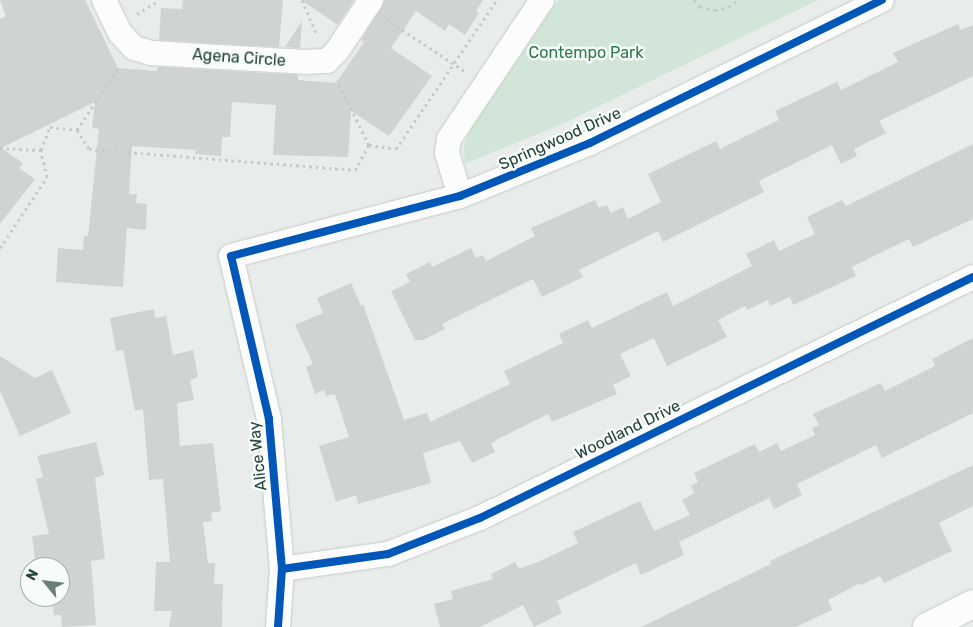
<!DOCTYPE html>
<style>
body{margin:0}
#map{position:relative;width:973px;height:627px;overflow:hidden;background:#e8edeb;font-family:Rubik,sans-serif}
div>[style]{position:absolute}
.green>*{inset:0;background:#d1e6d8}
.building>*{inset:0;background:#cfd4d2}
.path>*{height:3px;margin-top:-1.5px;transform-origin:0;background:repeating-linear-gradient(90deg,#c3ccca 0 2.5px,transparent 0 6.5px)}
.roads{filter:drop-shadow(0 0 1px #c5cac8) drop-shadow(0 0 1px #c5cac8)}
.minor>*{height:24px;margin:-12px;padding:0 12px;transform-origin:12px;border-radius:12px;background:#fcfcfc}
.tertiary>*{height:28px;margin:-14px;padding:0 14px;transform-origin:14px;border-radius:14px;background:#fcfcfc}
.cycleway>*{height:8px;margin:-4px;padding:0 4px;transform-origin:4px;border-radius:4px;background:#0057b8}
span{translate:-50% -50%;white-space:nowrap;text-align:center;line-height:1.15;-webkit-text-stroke:5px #f7fbf9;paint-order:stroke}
.park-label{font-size:16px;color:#2d7a4b}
.street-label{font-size:16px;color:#24423a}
.north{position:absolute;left:20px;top:557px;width:50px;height:50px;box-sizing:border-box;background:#f7fbf9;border:1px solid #a3b1ad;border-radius:50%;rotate:299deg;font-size:14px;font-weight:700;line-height:20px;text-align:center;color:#24423a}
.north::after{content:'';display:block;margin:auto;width:18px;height:22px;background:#697e78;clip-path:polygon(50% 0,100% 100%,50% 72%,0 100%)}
</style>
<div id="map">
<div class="green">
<i style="clip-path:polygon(558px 0,818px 0,560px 125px,465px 164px,464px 147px,470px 129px)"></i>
</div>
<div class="building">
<i style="clip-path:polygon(0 0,85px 0,118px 68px,157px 71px,158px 67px,298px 75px,298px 80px,336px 83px,364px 42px,361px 40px,385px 0,483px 0,476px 11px,479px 13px,465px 35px,449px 24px,445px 31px,416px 11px,391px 48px,432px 76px,389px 136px,351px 111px,348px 157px,273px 155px,276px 105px,232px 102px,230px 137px,222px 137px,221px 156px,195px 154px,196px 150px,132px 146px,129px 194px,137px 194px,136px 203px,147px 204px,146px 230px,127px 228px,123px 287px,56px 282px,58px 248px,83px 250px,84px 236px,88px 236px,99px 129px,92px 128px,95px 102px,1px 148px,23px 163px,19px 168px,35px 179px,0 224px,0 19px,6px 16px)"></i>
<i style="clip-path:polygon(183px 0,283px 0,279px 47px,159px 40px,161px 8px,182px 9px)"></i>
<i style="clip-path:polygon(301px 0,354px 0,338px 25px)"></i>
<i style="clip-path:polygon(302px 21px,300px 48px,285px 47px)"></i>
<i style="clip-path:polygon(958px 24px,961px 30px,973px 25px,973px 76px,879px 121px,886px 133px,854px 149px,857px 156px,841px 164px,832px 145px,759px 181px,764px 192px,663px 242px,658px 231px,579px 270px,583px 277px,542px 297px,533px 279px,442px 324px,445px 329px,423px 340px,415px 340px,391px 291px,410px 282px,406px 274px,430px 262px,432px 267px,471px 248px,476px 258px,483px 255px,486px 261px,535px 236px,531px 228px,595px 200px,599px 208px,607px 205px,611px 213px,623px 207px,628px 219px,661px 202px,648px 174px,716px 141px,720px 149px,779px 120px,775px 111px,837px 82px,841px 90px,898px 62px,893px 53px)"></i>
<i style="clip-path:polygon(973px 144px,973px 219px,913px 247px,909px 239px,874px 256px,852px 267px,856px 276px,793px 305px,790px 297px,770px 306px,768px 300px,747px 310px,745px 306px,718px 320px,727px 337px,667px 366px,654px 338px,620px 354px,631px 376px,613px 385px,617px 394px,552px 422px,548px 414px,498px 439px,491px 444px,495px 452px,472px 463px,460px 441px,423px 453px,431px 483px,358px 504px,356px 495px,336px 502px,319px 446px,349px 437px,335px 394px,326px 396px,324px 390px,315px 394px,306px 367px,313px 364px,295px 325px,323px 313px,317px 298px,351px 283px,361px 306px,363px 304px,404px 420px,427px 413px,430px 422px,510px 384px,504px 371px,563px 343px,559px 334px,588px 320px,592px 328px,667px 292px,673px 306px,752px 266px,746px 254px,774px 240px,779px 251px,815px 234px,807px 217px,842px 200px,846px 206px)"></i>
<i style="clip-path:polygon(154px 309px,155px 318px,166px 316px,173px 355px,193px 350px,198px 377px,190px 380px,194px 400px,177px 403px,180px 446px,213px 443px,221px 511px,211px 513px,212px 521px,203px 522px,208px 563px,215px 563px,214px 584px,223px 584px,222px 627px,169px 627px,172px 611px,154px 611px,156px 562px,170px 562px,163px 479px,149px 480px,143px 409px,135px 411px,123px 350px,116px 351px,110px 318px)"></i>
<i style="clip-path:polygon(973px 338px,973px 413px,882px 458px,876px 445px,797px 484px,802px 495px,774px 509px,769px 498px,679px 542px,684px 555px,641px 575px,636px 563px,557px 601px,562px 613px,534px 627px,523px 605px,480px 627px,440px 627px,434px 604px,453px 599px,451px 591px,493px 579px,491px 574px,515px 562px,519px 569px,538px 562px,578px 543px,573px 532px,640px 501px,654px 531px,690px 515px,682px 500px,694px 493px,691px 486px,698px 482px,694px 473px,755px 444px,759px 452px,777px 443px,781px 451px,815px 435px,812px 428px,819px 425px,813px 414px,881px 383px,885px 391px,935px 366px,932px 359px)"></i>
<i style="clip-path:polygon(0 356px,35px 378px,52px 370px,71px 413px,20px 436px,0 391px)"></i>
<i style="clip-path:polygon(96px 442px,104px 475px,95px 478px,105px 559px,91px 561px,96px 625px,62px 627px,61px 615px,54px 615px,52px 597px,60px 597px,60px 567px,36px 567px,32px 536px,49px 534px,36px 479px,43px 477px,37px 456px)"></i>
<i style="clip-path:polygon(973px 465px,973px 506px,939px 523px,952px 551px,884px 583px,880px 576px,861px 585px,860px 583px,828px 600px,832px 610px,796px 627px,641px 627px,771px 564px,770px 561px)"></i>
</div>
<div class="path">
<i style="left:302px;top:0;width:39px;rotate:67deg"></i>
<i style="left:694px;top:0;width:9px;rotate:49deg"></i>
<i style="left:700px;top:7px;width:15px;rotate:11deg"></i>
<i style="left:715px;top:10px;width:14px;rotate:-12deg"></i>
<i style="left:729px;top:7px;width:11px;rotate:-38deg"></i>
<i style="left:137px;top:14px;width:26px;rotate:-32deg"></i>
<i style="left:386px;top:19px;width:96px;rotate:33.5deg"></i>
<i style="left:77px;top:130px;width:77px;rotate:-56.7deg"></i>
<i style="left:369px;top:145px;width:27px;rotate:8deg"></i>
<i style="left:396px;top:149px;width:180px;rotate:-55.9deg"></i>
<i style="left:0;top:148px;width:41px;rotate:2.8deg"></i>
<i style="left:0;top:248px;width:85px;rotate:-56.5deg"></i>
<i style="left:47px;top:177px;width:28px;rotate:-103deg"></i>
<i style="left:41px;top:150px;width:25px;rotate:-69deg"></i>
<i style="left:50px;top:127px;width:27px;rotate:6deg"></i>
<i style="left:77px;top:130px;width:22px;rotate:58deg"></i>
<i style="left:89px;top:149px;width:267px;rotate:4.5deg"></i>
<i style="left:355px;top:170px;width:29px;rotate:-61deg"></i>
<i style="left:369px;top:145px;width:72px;rotate:-116.6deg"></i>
</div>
<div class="roads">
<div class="minor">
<i style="left:104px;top:0;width:37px;rotate:64deg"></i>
<i style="left:120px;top:33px;width:21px;rotate:47deg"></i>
<i style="left:134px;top:48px;width:18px;rotate:16deg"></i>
<i style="left:151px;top:53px;width:154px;rotate:3.3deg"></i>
<i style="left:305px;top:62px;width:22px;rotate:-3deg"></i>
<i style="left:327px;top:61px;width:14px;rotate:-45deg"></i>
<i style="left:337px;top:51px;width:61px;rotate:-56.3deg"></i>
<i style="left:460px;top:196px;width:45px;rotate:-106.8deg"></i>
<i style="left:447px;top:153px;width:14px;rotate:-82deg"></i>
<i style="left:449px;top:139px;width:167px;rotate:-56.2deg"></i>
<i style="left:282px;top:569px;width:107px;rotate:-8.1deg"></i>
<i style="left:388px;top:554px;width:99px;rotate:-21.4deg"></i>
<i style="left:480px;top:518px;width:549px;rotate:-26.05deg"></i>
<i style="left:278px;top:627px;width:58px;rotate:-86.1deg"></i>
<i style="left:282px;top:569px;width:151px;rotate:-95deg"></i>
<i style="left:269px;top:419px;width:167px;rotate:-103.1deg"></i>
<i style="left:231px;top:256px;width:237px;rotate:-14.7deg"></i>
<i style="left:460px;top:196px;width:140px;rotate:-22.2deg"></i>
<i style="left:590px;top:143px;width:325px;rotate:-26.1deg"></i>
</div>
<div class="tertiary">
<i style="left:927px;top:627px;width:51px;rotate:-26.6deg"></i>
</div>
</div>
<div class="cycleway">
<i style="left:282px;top:569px;width:107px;rotate:-8.1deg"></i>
<i style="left:388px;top:554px;width:99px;rotate:-21.4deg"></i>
<i style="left:480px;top:518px;width:549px;rotate:-26.05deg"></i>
<i style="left:278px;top:627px;width:58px;rotate:-86.1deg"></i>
<i style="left:282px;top:569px;width:151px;rotate:-95deg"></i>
<i style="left:269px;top:419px;width:167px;rotate:-103.1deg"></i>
<i style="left:231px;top:256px;width:237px;rotate:-14.7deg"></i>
<i style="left:460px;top:196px;width:140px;rotate:-22.2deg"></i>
<i style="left:590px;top:143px;width:325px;rotate:-26.1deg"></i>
</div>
<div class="park-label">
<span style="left:586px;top:53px">Contempo Park</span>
</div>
<div class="street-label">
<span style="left:239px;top:58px;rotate:4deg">Agena Circle</span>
<span style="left:560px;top:139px;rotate:-24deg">Springwood Drive</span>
<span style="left:628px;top:430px;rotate:-26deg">Woodland Drive</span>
<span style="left:258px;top:456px;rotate:-96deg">Alice Way</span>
</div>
<div class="north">N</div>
</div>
